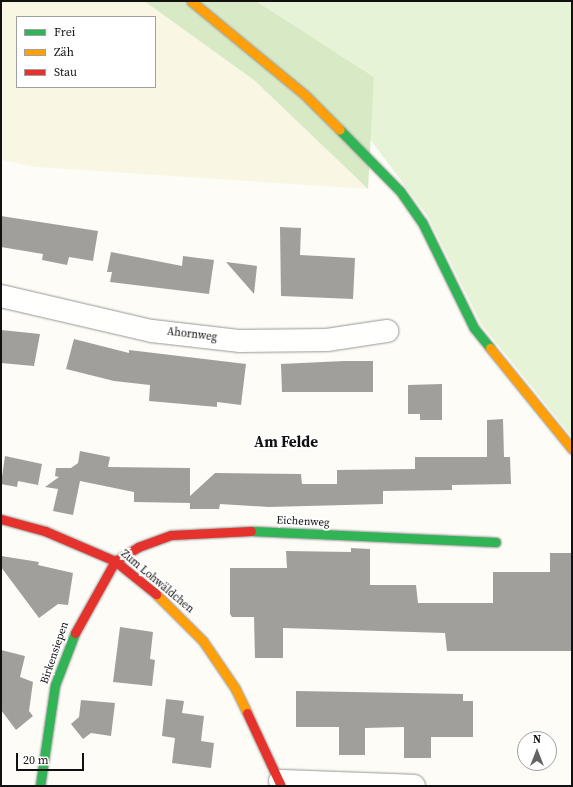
<!DOCTYPE html>
<meta charset="utf-8">
<style>
body{margin:0}
#map{position:relative;width:573px;height:787px;overflow:hidden;background:#fdfcf7;font-family:"Source Serif 4",serif}
div>[style]{position:absolute}
.farmland>*{inset:0;background:#f9f7e4}
.green>*{inset:0;background:#e7f3d7}
.forest>*{inset:0;background:#d8eac5}
.building>*{inset:0;background:#a19f9c}
.roads{filter:drop-shadow(0 0 1px #979795) drop-shadow(0 0 1px #979795)}
.street>*{height:22px;margin:-11px;padding:0 11px;transform-origin:11px;border-radius:11px;background:#fffffe}
.fast>*{height:9px;margin:-4.5px;padding:0 4.5px;transform-origin:4.5px;border-radius:4.5px;background:#30b455}
.slow>*{height:9px;margin:-4.5px;padding:0 4.5px;transform-origin:4.5px;border-radius:4.5px;background:#ff9f0a}
.jam>*{height:9px;margin:-4.5px;padding:0 4.5px;transform-origin:4.5px;border-radius:4.5px;background:#e5322d}
span{translate:-50% -50%;white-space:nowrap;text-align:center;line-height:1.15;-webkit-text-stroke:4px #fff;paint-order:stroke}
.street-label{font-size:11px;color:#111}
.district-label{font-size:15px;color:#111;font-weight:700}
.frame{position:absolute;inset:0;border:2px solid #111;pointer-events:none}
.legend{position:absolute;left:16px;top:16px;width:140px;height:72px;box-sizing:border-box;background:#fff;border:1px solid #a0a0a0;margin:0;padding:5px 7px;list-style:none;font-size:12px;color:#111}
.legend li{display:flex;align-items:center;gap:8px;height:20px}
.legend b{width:20px;border:1px solid #a0a0a0}
.north{position:absolute;left:517px;top:731px;width:40px;height:40px;box-sizing:border-box;background:#fff;border:1px solid #a0a0a0;border-radius:50%;rotate:0deg;font-size:11px;font-weight:700;line-height:16px;text-align:center;color:#111}
.north::after{content:'';display:block;margin:auto;width:14px;height:18px;background:#646362;clip-path:polygon(50% 0,100% 100%,50% 72%,0 100%)}
.scale{position:absolute;left:16px;top:753px;width:68px;height:18px;box-sizing:border-box;border:2px solid #111;border-top:0;padding-left:5px;font-size:12px;line-height:14px;white-space:nowrap;color:#111;-webkit-text-stroke:3px #fff;paint-order:stroke}
</style>
<div id="map">
<div class="farmland">
<i style="clip-path:polygon(evenodd,1px 1px,144px 1px,254px 80px,368px 189px,37px 167px,1px 160px,1px 1px,17px 17px,155px 17px,155px 87px,17px 87px,17px 17px)"></i>
</div>
<div class="green">
<i style="clip-path:polygon(256px 1px,572px 1px,572px 437px,481px 324px,428px 217px,370px 139px,374px 77px)"></i>
</div>
<div class="forest">
<i style="clip-path:polygon(144px 1px,256px 1px,374px 77px,368px 189px,254px 80px)"></i>
</div>
<div class="building">
<i style="clip-path:polygon(1px 216px,98px 231px,93px 261px,69px 257px,67px 265px,42px 260px,43px 254px,1px 247px)"></i>
<i style="clip-path:polygon(280px 227px,301px 228px,300px 255px,355px 258px,353px 299px,281px 296px)"></i>
<i style="clip-path:polygon(111px 252px,182px 266px,183px 256px,214px 260px,209px 294px,110px 282px,112px 272px,107px 272px)"></i>
<i style="clip-path:polygon(226px 262px,257px 266px,254px 294px)"></i>
<i style="clip-path:polygon(1px 330px,40px 334px,34px 366px,1px 363px)"></i>
<i style="clip-path:polygon(74px 339px,129px 353px,129px 350px,246px 364px,241px 405px,217px 402px,217px 407px,149px 401px,150px 385px,114px 381px,66px 369px)"></i>
<i style="clip-path:polygon(344px 361px,373px 361px,373px 392px,282px 392px,281px 364px)"></i>
<i style="clip-path:polygon(442px 384px,442px 420px,420px 420px,420px 414px,408px 414px,408px 385px)"></i>
<i style="clip-path:polygon(503px 419px,504px 457px,510px 457px,511px 484px,452px 485px,452px 490px,383px 491px,383px 504px,269px 507px,220px 504px,219px 509px,190px 509px,190px 496px,215px 473px,301px 474px,302px 484px,337px 484px,337px 470px,415px 469px,415px 457px,487px 457px,487px 420px)"></i>
<i style="clip-path:polygon(80px 451px,110px 457px,108px 467px,190px 468px,190px 503px,134px 502px,134px 492px,80px 481px,73px 515px,53px 511px,58px 489px,45px 487px,59px 477px,55px 476px,56px 468px,71px 468px,78px 463px)"></i>
<i style="clip-path:polygon(5px 456px,42px 464px,38px 485px,18px 481px,17px 487px,1px 484px)"></i>
<i style="clip-path:polygon(351px 548px,370px 549px,370px 585px,416px 585px,418px 603px,493px 603px,493px 572px,550px 572px,550px 553px,572px 553px,572px 651px,447px 651px,445px 633px,283px 628px,283px 658px,255px 658px,254px 617px,232px 617px,230px 614px,230px 568px,287px 568px,286px 551px,351px 552px)"></i>
<i style="clip-path:polygon(1px 556px,39px 562px,38px 565px,73px 573px,68px 605px,58px 604px,39px 618px,1px 567px)"></i>
<i style="clip-path:polygon(120px 627px,153px 632px,150px 659px,155px 660px,152px 686px,113px 682px)"></i>
<i style="clip-path:polygon(1px 650px,25px 656px,20px 677px,33px 682px,29px 711px,33px 716px,16px 730px,1px 710px)"></i>
<i style="clip-path:polygon(296px 691px,463px 694px,463px 701px,473px 701px,473px 737px,431px 737px,431px 758px,404px 758px,404px 727px,365px 728px,365px 755px,339px 755px,339px 727px,296px 727px)"></i>
<i style="clip-path:polygon(166px 699px,184px 701px,182px 713px,204px 716px,201px 741px,214px 743px,211px 768px,172px 763px,175px 738px,162px 736px)"></i>
<i style="clip-path:polygon(81px 700px,115px 703px,111px 736px,91px 733px,83px 739px,71px 724px,79px 717px)"></i>
</div>
<div class="roads">
<div class="street">
<i style="left:1px;top:296px;width:155px;rotate:13.1deg"></i>
<i style="left:152px;top:331px;width:89px;rotate:6.5deg"></i>
<i style="left:240px;top:341px;width:87px;rotate:-0.7deg"></i>
<i style="left:327px;top:340px;width:61px;rotate:-8.5deg"></i>
<i style="left:280px;top:781px;width:134px;rotate:2.1deg"></i>
</div>
<div class="fast">
<i style="left:340px;top:130px;width:86px;rotate:45.5deg"></i>
<i style="left:400px;top:191px;width:38px;rotate:55deg"></i>
<i style="left:422px;top:222px;width:118px;rotate:63.9deg"></i>
<i style="left:474px;top:328px;width:26px;rotate:51deg"></i>
<i style="left:251px;top:531px;width:245px;rotate:2.6deg"></i>
<i style="left:40px;top:786px;width:102px;rotate:-81.6deg"></i>
<i style="left:55px;top:685px;width:56px;rotate:-69deg"></i>
</div>
<div class="slow">
<i style="left:191px;top:1px;width:148px;rotate:39.5deg"></i>
<i style="left:305px;top:95px;width:49px;rotate:45deg"></i>
<i style="left:490px;top:348px;width:130px;rotate:50.9deg"></i>
<i style="left:156px;top:594px;width:66px;rotate:45deg"></i>
<i style="left:203px;top:641px;width:57px;rotate:55.8deg"></i>
<i style="left:235px;top:688px;width:28px;rotate:64deg"></i>
</div>
<div class="jam">
<i style="left:1px;top:519px;width:46px;rotate:15.3deg"></i>
<i style="left:45px;top:531px;width:76px;rotate:23.2deg"></i>
<i style="left:115px;top:561px;width:53px;rotate:38.8deg"></i>
<i style="left:75px;top:633px;width:82px;rotate:-60.9deg"></i>
<i style="left:115px;top:561px;width:27px;rotate:-31deg"></i>
<i style="left:138px;top:547px;width:35px;rotate:-20deg"></i>
<i style="left:171px;top:535px;width:80px;rotate:-2.9deg"></i>
<i style="left:247px;top:713px;width:81px;rotate:65deg"></i>
</div>
</div>
<div class="street-label">
<span style="left:192px;top:335px;rotate:7deg">Ahornweg</span>
<span style="left:303px;top:522px;rotate:3deg">Eichenweg</span>
<span style="left:157px;top:582px;rotate:40deg">Zum Lohwäldchen</span>
<span style="left:55px;top:653px;rotate:-71deg">Birkensiepen</span>
</div>
<div class="district-label">
<span style="left:286px;top:442px">Am Felde</span>
</div>
<div class="frame"></div>
<ul class="legend">
<li><b style="height:5px;background:#30b455"></b>Frei</li>
<li><b style="height:5px;background:#ff9f0a"></b>Zäh</li>
<li><b style="height:5px;background:#e5322d"></b>Stau</li>
</ul>
<div class="north">N</div>
<div class="scale">20 m</div>
</div>
